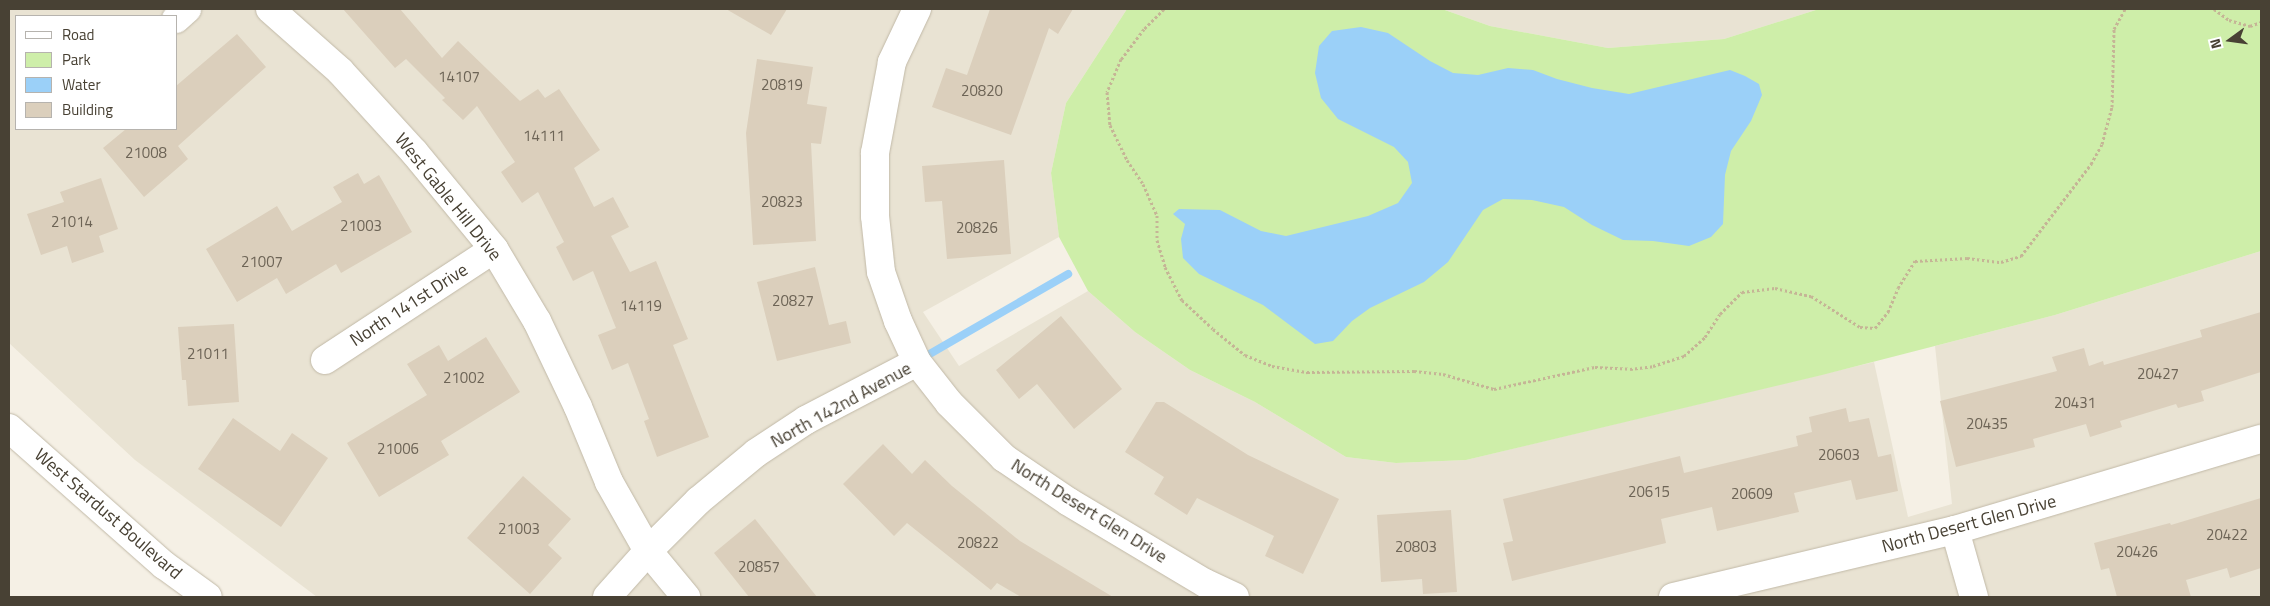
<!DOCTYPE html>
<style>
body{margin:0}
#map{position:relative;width:2270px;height:606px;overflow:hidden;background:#f5f0e5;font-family:"Titillium Web",sans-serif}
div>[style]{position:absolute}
.residential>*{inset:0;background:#e9e3d3}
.green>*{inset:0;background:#ceeea9}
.water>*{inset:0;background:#9bd0f8}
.stream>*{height:8px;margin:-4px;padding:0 4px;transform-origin:4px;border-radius:4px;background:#9bd0f8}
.building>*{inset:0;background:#dbcfbc}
.path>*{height:3px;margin-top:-1.5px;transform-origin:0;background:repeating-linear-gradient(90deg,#c5b596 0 2.5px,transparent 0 5px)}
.roads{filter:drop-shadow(0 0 1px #c1b9a7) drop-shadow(0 0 1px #c1b9a7)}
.minor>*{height:28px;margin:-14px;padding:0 14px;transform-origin:14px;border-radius:14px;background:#fff}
span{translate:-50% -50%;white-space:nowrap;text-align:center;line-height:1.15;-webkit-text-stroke:4px #fff;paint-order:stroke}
.number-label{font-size:15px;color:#6d6456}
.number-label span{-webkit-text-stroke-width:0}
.street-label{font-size:18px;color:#484134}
.frame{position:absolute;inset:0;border:10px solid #484134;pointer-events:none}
.legend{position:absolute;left:15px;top:15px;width:162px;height:115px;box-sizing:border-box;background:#fff;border:1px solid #b6b3ae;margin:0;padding:6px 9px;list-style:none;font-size:15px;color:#484134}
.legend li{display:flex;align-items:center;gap:10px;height:25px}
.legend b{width:25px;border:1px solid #b6b3ae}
.north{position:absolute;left:2205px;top:15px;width:50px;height:50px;-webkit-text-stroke:4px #fff;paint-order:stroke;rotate:256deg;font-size:14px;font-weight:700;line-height:20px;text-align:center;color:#484134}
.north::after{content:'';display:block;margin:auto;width:18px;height:22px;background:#484134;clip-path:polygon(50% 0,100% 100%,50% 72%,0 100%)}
</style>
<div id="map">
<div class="residential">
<i style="clip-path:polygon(evenodd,9px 9px,1127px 9px,1066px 103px,1051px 173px,1059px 237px,923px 312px,959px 366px,1088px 291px,1135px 332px,1190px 370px,1255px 402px,1346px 457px,1396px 463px,1466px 460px,1874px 362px,1908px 517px,1952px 504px,1935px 346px,2055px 315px,2261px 251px,2261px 597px,317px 597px,135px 460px,9px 343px,9px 9px,16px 16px,176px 16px,176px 129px,16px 129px,16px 16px)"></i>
<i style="clip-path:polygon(1442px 9px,1819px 9px,1724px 39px,1608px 48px,1490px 26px)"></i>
</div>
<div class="green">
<i style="clip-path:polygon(1127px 9px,1442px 9px,1490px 26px,1608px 48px,1724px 39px,1819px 9px,2261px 9px,2261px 251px,2055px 315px,1822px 375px,1466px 460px,1396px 463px,1346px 457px,1255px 402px,1190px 370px,1135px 332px,1088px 291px,1059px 237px,1051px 173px,1066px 103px)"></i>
</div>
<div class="water">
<i style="clip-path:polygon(1361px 27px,1388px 33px,1430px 61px,1453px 73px,1478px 75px,1508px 68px,1533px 70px,1557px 79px,1592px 88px,1629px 94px,1730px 70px,1745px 76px,1759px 84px,1762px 95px,1751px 121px,1731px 151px,1725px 175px,1723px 224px,1711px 237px,1689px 246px,1653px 241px,1623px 240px,1592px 225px,1564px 207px,1532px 200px,1503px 199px,1483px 210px,1448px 262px,1424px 282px,1370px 308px,1352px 321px,1333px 341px,1315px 344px,1263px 305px,1199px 274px,1183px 258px,1181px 239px,1185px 224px,1173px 214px,1179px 209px,1220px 210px,1261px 231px,1286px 236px,1368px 216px,1398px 203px,1412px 183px,1408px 162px,1394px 147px,1338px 119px,1321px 98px,1315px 73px,1319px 46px,1332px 31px)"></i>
</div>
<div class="stream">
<i style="left:921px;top:359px;width:170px;rotate:-30deg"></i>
</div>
<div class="building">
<i style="clip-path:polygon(343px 9px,400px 9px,442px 58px,458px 41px,520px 101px,538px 89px,545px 98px,559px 89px,600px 150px,574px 168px,594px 207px,613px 197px,629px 227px,611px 236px,630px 272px,656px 261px,688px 339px,673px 345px,709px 437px,657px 457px,644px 421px,649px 419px,628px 363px,612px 370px,598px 335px,616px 328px,593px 271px,573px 281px,556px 247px,564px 242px,538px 192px,522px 203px,501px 172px,515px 162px,477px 106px,463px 120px,442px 100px,445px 98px,406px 59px,395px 68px)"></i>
<i style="clip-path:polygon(726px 9px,787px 9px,771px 35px)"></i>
<i style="clip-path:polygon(990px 9px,1073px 9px,1058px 34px,1049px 28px,1011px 135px,932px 107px,946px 68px,967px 75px)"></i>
<i style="clip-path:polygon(237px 34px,266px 67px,178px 146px,188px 159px,144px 197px,103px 148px,126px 129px,176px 129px,176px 86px)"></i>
<i style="clip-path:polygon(757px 59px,813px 67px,807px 104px,827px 107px,821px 144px,811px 143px,816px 241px,753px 245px,746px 133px)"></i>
<i style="clip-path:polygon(1004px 160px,1011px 254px,947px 259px,942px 201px,925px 202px,922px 166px)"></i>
<i style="clip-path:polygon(358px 173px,364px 184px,379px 175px,412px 232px,341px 273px,336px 264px,286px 294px,277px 278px,237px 302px,206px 249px,277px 206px,292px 231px,342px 202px,333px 187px)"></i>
<i style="clip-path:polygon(101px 178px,118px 229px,99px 236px,104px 252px,72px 263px,67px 246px,41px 255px,27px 214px,64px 202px,60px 192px)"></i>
<i style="clip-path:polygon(815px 267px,829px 325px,846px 321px,851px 343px,777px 361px,757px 282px)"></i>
<i style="clip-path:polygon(2261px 312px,2261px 372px,2201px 391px,2204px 401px,2178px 408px,2176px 404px,2120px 421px,2122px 427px,2090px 437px,2086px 424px,2033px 439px,2035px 447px,1956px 467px,1940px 401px,2057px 371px,2052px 357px,2084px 348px,2089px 366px,2103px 361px,2104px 365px,2202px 337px,2200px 330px)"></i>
<i style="clip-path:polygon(1061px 316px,1122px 389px,1074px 429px,1037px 384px,1019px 399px,996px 370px)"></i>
<i style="clip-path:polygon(234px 324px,239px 402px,188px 406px,186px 380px,182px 380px,178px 327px)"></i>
<i style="clip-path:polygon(486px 337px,520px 392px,441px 441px,449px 455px,379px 497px,347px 443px,427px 395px,407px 364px,439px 345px,448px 361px)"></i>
<i style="clip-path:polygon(1156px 402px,1164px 402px,1248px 455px,1339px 499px,1303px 574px,1265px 556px,1274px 536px,1197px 498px,1187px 515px,1154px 494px,1164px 477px,1125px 452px)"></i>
<i style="clip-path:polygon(1846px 408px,1849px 422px,1869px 418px,1878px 457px,1891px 454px,1898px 491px,1856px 500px,1851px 480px,1794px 493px,1799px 512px,1717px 531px,1712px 507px,1661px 519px,1666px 543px,1512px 581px,1503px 543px,1513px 541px,1503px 499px,1680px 456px,1684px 473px,1798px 446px,1796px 436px,1812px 432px,1809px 417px)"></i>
<i style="clip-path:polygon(233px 418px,280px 451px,292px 433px,328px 458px,281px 527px,198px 469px)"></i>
<i style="clip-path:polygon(883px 444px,912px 474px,925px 460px,952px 486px,1020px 541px,1113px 597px,1021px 597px,997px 583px,991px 590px,907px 523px,894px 536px,843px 484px)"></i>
<i style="clip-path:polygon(523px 476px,571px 519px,548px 545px,562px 558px,530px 594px,467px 538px)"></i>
<i style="clip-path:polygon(2261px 498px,2261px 568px,2230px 578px,2227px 568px,2186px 580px,2191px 597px,2117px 597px,2109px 568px,2101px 570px,2094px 543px,2170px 523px,2171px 525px)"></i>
<i style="clip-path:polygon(1451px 510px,1457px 592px,1423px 594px,1422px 579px,1381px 582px,1377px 515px)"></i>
<i style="clip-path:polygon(755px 519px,817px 597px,749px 597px,714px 553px)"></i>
</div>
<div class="path">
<i style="left:1164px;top:9px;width:28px;rotate:135deg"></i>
<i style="left:1144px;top:29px;width:38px;rotate:127deg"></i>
<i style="left:1121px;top:59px;width:36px;rotate:113deg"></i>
<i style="left:1107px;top:92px;width:33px;rotate:85deg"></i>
<i style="left:1110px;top:125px;width:39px;rotate:64deg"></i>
<i style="left:1127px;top:160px;width:29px;rotate:56deg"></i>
<i style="left:1143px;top:184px;width:34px;rotate:66deg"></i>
<i style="left:1157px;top:215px;width:25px;rotate:90deg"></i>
<i style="left:1157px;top:240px;width:28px;rotate:73deg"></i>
<i style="left:1165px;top:267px;width:37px;rotate:63deg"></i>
<i style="left:1182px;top:300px;width:42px;rotate:43.1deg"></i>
<i style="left:1213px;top:329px;width:41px;rotate:39.1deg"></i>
<i style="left:1245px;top:355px;width:29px;rotate:22deg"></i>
<i style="left:1272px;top:366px;width:36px;rotate:10deg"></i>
<i style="left:1307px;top:372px;width:107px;rotate:-0.5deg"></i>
<i style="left:1414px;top:371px;width:29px;rotate:6deg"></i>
<i style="left:1443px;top:374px;width:53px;rotate:16.4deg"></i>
<i style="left:1494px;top:389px;width:103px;rotate:-12.3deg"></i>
<i style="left:1595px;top:367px;width:35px;rotate:3deg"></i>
<i style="left:1630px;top:369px;width:23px;rotate:-7deg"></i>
<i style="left:1653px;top:366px;width:33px;rotate:-18deg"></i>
<i style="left:1684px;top:356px;width:28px;rotate:-42deg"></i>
<i style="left:1705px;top:337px;width:27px;rotate:-57deg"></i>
<i style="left:1720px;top:314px;width:31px;rotate:-45deg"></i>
<i style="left:1742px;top:292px;width:33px;rotate:-7deg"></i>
<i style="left:1775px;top:288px;width:37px;rotate:13deg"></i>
<i style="left:1811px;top:296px;width:58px;rotate:32.3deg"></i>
<i style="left:1860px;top:327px;width:15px;rotate:4deg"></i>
<i style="left:1875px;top:328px;width:21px;rotate:-51deg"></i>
<i style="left:1888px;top:312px;width:26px;rotate:-67deg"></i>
<i style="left:1898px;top:288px;width:32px;rotate:-58deg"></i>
<i style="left:1915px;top:261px;width:52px;rotate:-3.3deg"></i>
<i style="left:1967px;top:258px;width:34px;rotate:7deg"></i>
<i style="left:2001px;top:262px;width:21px;rotate:-17deg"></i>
<i style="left:2021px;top:256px;width:116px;rotate:-52.7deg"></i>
<i style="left:2091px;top:164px;width:23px;rotate:-61deg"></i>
<i style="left:2102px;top:144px;width:38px;rotate:-75deg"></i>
<i style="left:2112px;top:107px;width:78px;rotate:-88.5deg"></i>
<i style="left:2114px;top:29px;width:23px;rotate:-61deg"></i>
<i style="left:2214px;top:9px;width:19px;rotate:36deg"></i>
<i style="left:2229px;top:20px;width:22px;rotate:16deg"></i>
<i style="left:2250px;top:26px;width:12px;rotate:-20deg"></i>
</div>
<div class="roads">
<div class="minor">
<i style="left:270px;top:9px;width:94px;rotate:41.5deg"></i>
<i style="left:340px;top:71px;width:110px;rotate:47.6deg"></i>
<i style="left:414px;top:152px;width:126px;rotate:50.5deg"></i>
<i style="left:494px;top:249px;width:84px;rotate:59.2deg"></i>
<i style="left:537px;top:321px;width:95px;rotate:64.5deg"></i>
<i style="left:578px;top:407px;width:81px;rotate:67.5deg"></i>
<i style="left:609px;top:482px;width:79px;rotate:60.5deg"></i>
<i style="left:648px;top:551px;width:60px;rotate:50.4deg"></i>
<i style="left:917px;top:9px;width:59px;rotate:115.3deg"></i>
<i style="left:892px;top:62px;width:93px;rotate:100.6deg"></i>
<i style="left:875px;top:153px;width:63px;rotate:90deg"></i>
<i style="left:875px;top:216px;width:56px;rotate:83.9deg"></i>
<i style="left:881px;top:272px;width:52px;rotate:70.9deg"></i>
<i style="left:898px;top:321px;width:45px;rotate:65.1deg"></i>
<i style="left:917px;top:362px;width:52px;rotate:52deg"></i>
<i style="left:949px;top:403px;width:78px;rotate:45deg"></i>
<i style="left:1004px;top:458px;width:78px;rotate:34.1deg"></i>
<i style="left:1069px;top:502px;width:158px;rotate:30.8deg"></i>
<i style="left:1205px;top:583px;width:33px;rotate:25deg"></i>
<i style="left:176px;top:19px;width:15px;rotate:-42deg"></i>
<i style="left:325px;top:360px;width:202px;rotate:-33.3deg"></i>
<i style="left:9px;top:428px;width:207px;rotate:41.5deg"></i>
<i style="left:164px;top:565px;width:54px;rotate:36deg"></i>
<i style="left:1955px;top:530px;width:70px;rotate:74.2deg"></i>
<i style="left:607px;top:597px;width:62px;rotate:-48.3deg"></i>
<i style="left:648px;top:551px;width:71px;rotate:-45deg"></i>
<i style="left:698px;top:501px;width:75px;rotate:-39.6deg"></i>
<i style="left:756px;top:453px;width:60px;rotate:-33.4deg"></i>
<i style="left:806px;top:420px;width:125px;rotate:-27.6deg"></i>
<i style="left:1673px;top:597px;width:290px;rotate:-13.4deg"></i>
<i style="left:1955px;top:530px;width:319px;rotate:-16.6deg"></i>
</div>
</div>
<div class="number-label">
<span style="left:459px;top:77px">14107</span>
<span style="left:782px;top:85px">20819</span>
<span style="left:982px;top:91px">20820</span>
<span style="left:544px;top:136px">14111</span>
<span style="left:146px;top:153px">21008</span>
<span style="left:782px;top:202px">20823</span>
<span style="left:72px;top:222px">21014</span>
<span style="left:361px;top:226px">21003</span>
<span style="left:977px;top:228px">20826</span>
<span style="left:262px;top:262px">21007</span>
<span style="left:793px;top:301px">20827</span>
<span style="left:641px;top:306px">14119</span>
<span style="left:208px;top:354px">21011</span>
<span style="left:2158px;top:374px">20427</span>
<span style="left:464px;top:378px">21002</span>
<span style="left:2075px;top:403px">20431</span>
<span style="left:1987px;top:424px">20435</span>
<span style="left:398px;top:449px">21006</span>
<span style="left:1839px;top:455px">20603</span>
<span style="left:1649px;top:492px">20615</span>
<span style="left:1752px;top:494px">20609</span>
<span style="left:519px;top:529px">21003</span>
<span style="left:2227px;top:535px">20422</span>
<span style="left:978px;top:543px">20822</span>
<span style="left:1416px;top:547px">20803</span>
<span style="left:2137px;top:552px">20426</span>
<span style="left:759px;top:567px">20857</span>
</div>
<div class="street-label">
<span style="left:448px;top:197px;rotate:51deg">West Gable Hill Drive</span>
<span style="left:409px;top:305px;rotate:-33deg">North 141st Drive</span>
<span style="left:841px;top:405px;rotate:-29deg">North 142nd Avenue</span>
<span style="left:1089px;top:511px;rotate:32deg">North Desert Glen Drive</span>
<span style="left:108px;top:514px;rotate:41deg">West Stardust Boulevard</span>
<span style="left:1969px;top:524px;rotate:-15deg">North Desert Glen Drive</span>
</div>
<div class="frame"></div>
<ul class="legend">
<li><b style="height:6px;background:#fff"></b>Road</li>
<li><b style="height:14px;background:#ceeea9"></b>Park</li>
<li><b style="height:14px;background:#9bd0f8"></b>Water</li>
<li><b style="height:14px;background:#dbcfbc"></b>Building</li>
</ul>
<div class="north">N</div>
</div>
